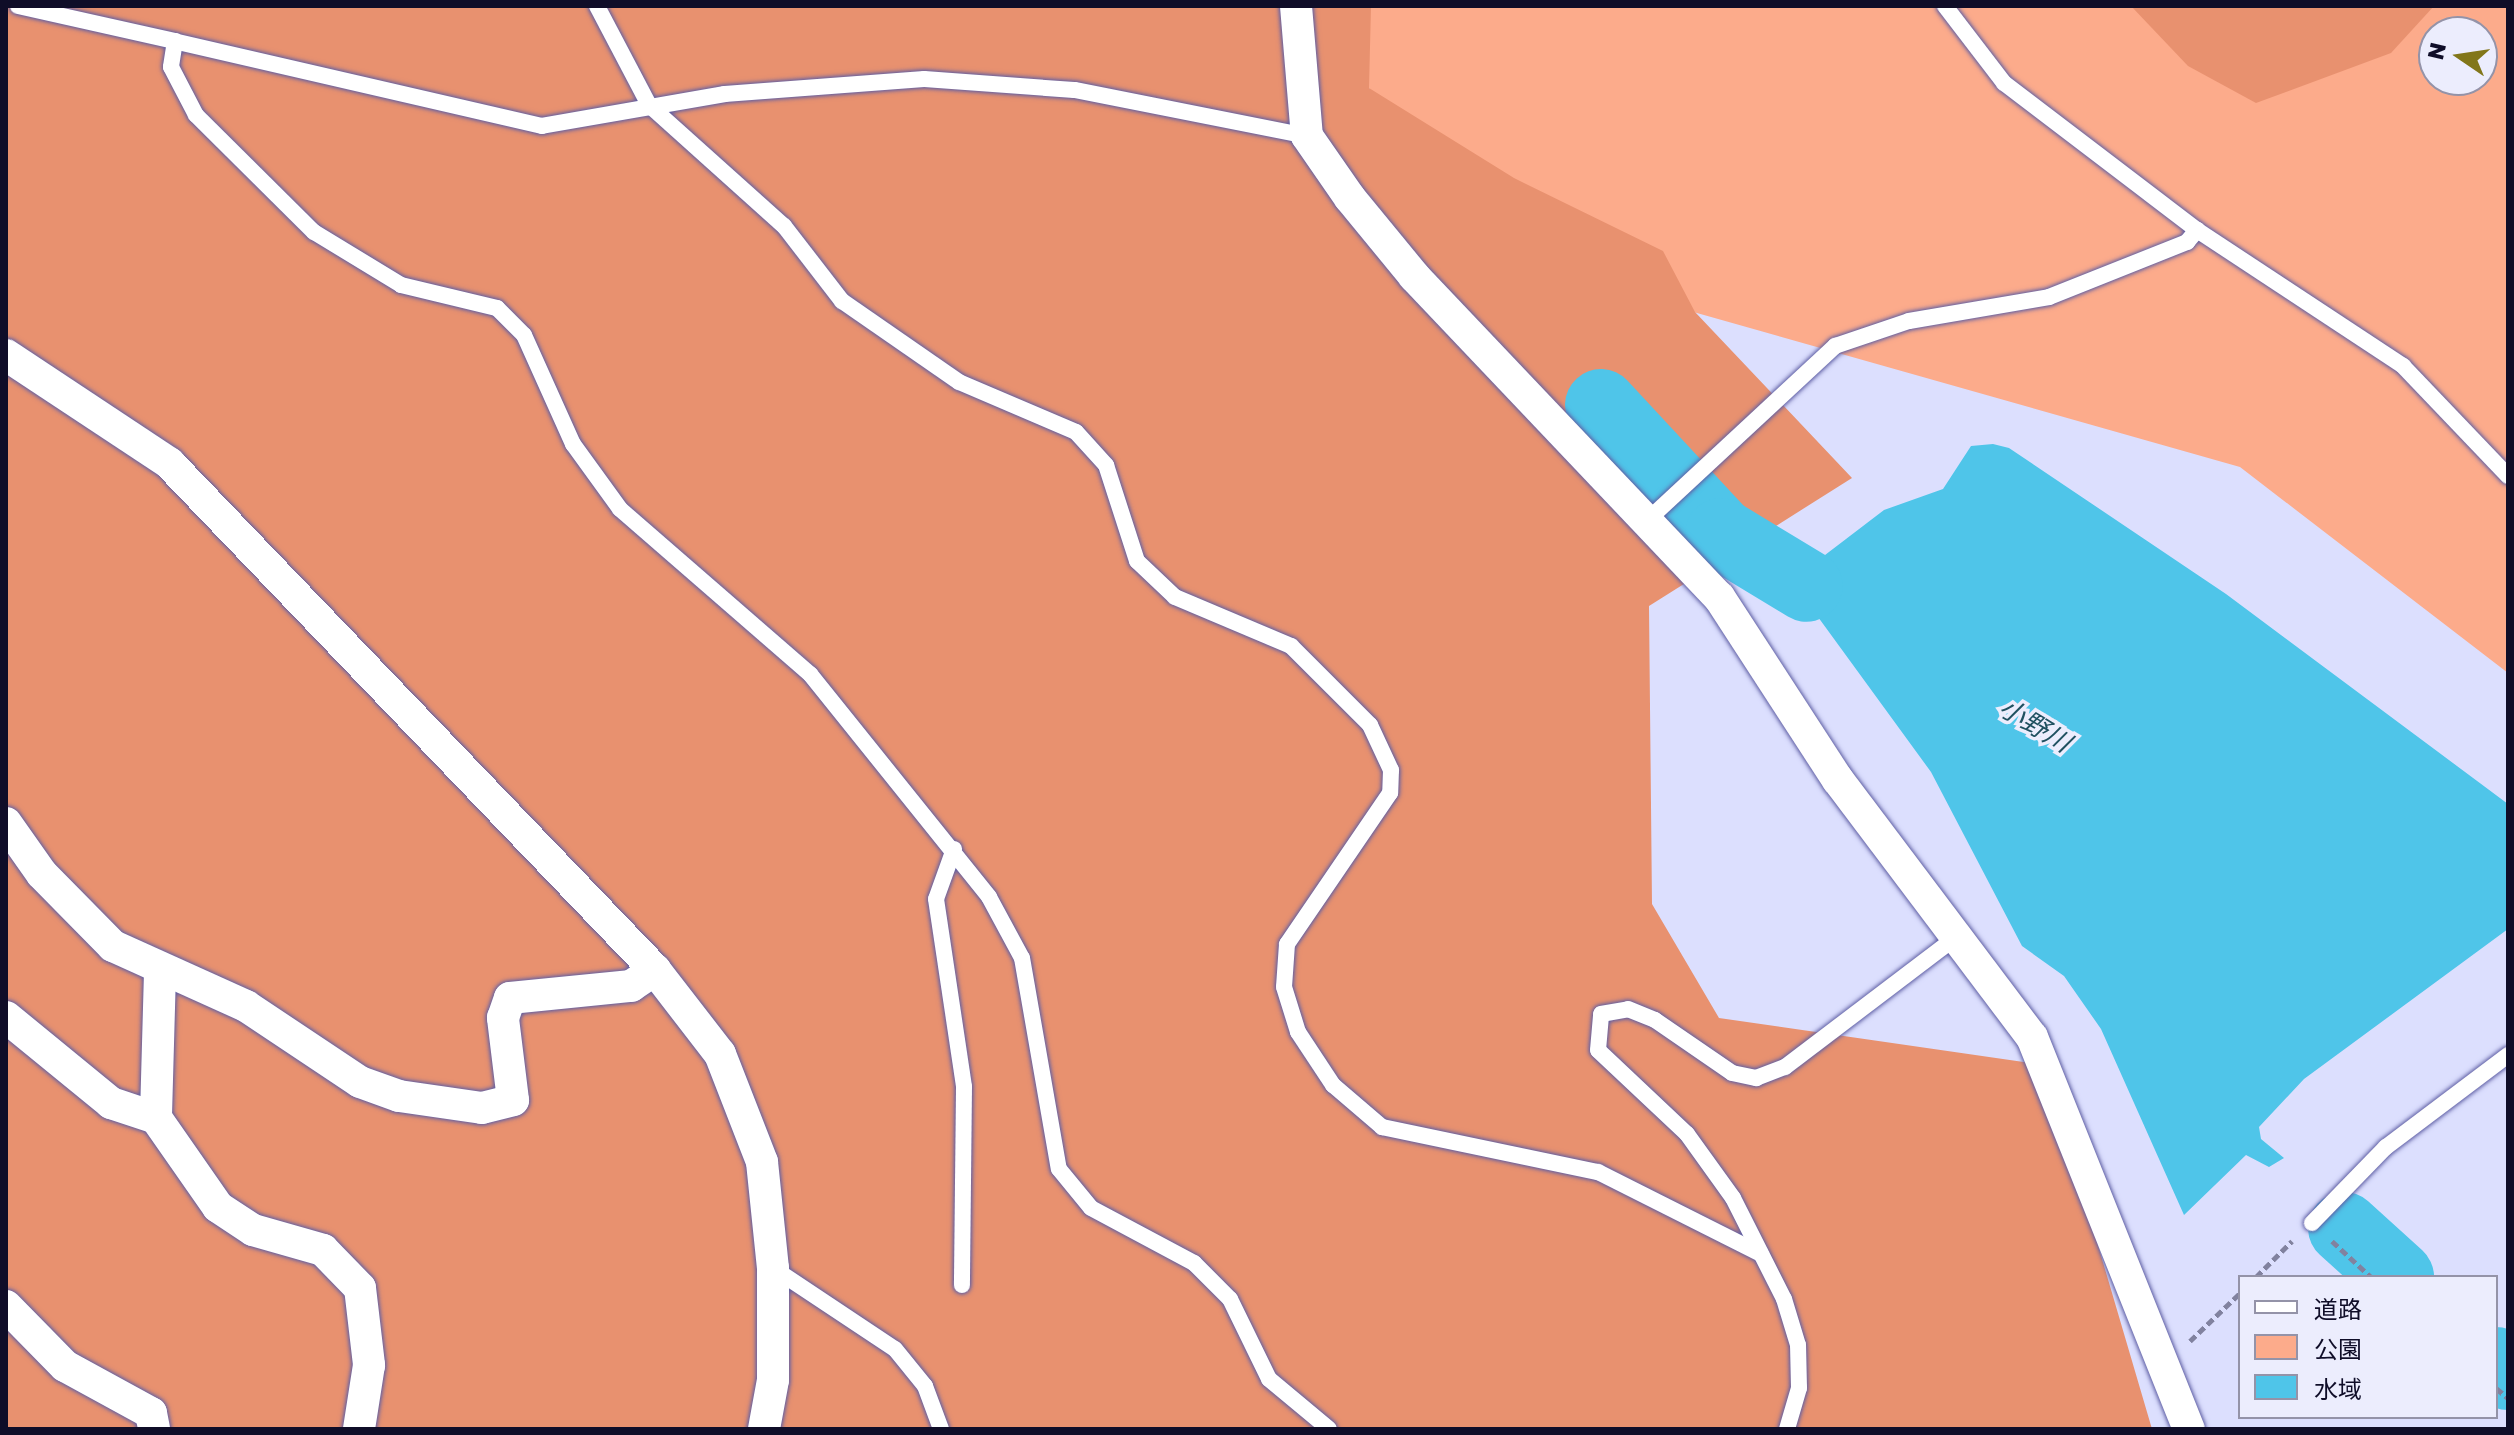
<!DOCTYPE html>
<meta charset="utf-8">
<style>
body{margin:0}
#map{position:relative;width:2514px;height:1435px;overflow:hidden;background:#dcdffe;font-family:"Golos Text","Noto Sans JP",sans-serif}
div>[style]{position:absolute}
.green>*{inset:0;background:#fcab8b}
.forest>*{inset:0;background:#e8916f}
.water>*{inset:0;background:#4fc5e9}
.river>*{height:72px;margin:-36px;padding:0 36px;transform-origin:36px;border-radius:36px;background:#4fc5e9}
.path>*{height:5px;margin-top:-2.5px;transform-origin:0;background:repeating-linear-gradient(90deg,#81829f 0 8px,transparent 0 12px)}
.roads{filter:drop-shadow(0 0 2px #5e5ea4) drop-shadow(0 0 2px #5e5ea4)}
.lane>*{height:16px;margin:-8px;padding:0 8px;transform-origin:8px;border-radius:8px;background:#fff}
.street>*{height:32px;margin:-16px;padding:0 16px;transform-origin:16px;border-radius:16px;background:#fff}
span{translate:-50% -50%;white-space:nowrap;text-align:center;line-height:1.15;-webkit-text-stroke:7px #ecedfd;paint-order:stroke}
.water-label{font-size:26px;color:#205161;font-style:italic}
.frame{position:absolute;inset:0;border:8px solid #0f0d28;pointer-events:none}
.legend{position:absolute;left:2238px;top:1275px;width:260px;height:144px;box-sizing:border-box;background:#ecedfd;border:2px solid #9493a8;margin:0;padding:10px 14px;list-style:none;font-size:24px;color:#0f0d28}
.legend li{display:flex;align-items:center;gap:16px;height:40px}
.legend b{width:40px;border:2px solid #9493a8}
.north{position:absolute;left:2418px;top:16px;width:80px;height:80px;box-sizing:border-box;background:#ecedfd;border:2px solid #9493a8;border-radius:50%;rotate:283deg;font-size:22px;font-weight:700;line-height:32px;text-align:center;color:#0f0d28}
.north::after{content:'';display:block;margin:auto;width:28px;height:36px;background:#82761a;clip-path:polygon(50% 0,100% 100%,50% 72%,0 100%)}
</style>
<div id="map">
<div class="green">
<i style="clip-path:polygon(evenodd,1369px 6px,2508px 6px,2508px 673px,2240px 467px,1552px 272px,1369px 88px,1369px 6px,2434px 32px,2482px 32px,2482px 80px,2434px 80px,2434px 32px)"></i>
</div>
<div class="forest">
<i style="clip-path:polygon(6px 6px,1371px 6px,1369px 88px,1514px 178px,1663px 251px,1695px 312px,1852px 478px,1649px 606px,1652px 904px,1719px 1018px,2045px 1065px,2152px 1429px,6px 1429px)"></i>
<i style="clip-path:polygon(2131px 6px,2434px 6px,2391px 53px,2256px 103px,2188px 66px)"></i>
</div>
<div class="water">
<i style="clip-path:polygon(1993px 444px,2009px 448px,2226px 594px,2508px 804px,2508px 929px,2304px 1079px,2259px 1127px,2261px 1139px,2284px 1158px,2269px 1167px,2246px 1155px,2184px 1215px,2101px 1029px,2064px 976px,2022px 946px,1931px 772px,1802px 595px,1716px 543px,1725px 527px,1788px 565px,1808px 568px,1884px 510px,1943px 489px,1971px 446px)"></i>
</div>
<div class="river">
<i style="left:1601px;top:405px;width:176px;rotate:47.1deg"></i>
<i style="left:1721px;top:534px;width:100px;rotate:31.2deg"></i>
<i style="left:2344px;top:1228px;width:73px;rotate:42.2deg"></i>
<i style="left:2496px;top:1363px;width:16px;rotate:43deg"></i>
</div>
<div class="path">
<i style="left:2332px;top:1241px;width:53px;rotate:42.7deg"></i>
<i style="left:2256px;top:1277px;width:51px;rotate:-45deg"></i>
<i style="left:2190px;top:1341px;width:69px;rotate:-43.8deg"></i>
<i style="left:2496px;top:1388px;width:16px;rotate:40deg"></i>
</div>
<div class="roads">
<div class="lane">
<i style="left:18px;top:6px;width:161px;rotate:12.6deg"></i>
<i style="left:597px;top:6px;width:112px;rotate:62.3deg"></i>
<i style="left:649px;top:105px;width:181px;rotate:41.9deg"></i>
<i style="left:784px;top:226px;width:95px;rotate:52.3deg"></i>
<i style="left:842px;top:301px;width:142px;rotate:34.7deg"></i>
<i style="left:959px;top:382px;width:127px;rotate:23.1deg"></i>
<i style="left:1076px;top:432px;width:45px;rotate:47.7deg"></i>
<i style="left:1106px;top:465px;width:101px;rotate:72.1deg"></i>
<i style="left:1137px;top:561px;width:52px;rotate:43.5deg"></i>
<i style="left:1175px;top:597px;width:126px;rotate:22.9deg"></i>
<i style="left:1291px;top:646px;width:112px;rotate:45deg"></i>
<i style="left:1370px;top:725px;width:50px;rotate:65deg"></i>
<i style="left:1391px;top:770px;width:23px;rotate:92deg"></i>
<i style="left:1390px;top:793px;width:183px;rotate:124.3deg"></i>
<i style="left:1287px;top:944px;width:43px;rotate:94deg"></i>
<i style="left:1284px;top:987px;width:47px;rotate:72.7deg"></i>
<i style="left:1298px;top:1032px;width:64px;rotate:56.6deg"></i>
<i style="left:1333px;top:1085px;width:65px;rotate:40.6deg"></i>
<i style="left:1382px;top:1127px;width:221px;rotate:11.8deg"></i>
<i style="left:1598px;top:1172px;width:182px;rotate:26.7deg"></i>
<i style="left:1945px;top:6px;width:97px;rotate:52.5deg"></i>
<i style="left:2004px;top:83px;width:243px;rotate:37.3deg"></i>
<i style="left:2197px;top:230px;width:247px;rotate:33.4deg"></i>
<i style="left:2403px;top:366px;width:152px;rotate:46.3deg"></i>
<i style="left:1307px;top:136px;width:237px;rotate:-168.8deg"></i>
<i style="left:1074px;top:90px;width:150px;rotate:-175.8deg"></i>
<i style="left:924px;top:79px;width:200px;rotate:175.7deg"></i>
<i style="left:725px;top:94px;width:186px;rotate:170.1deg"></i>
<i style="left:542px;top:126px;width:377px;rotate:-167deg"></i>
<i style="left:175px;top:41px;width:26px;rotate:99deg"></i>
<i style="left:171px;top:67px;width:54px;rotate:62.5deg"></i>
<i style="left:196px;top:115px;width:166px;rotate:44.8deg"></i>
<i style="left:314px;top:232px;width:102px;rotate:31.3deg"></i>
<i style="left:401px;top:285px;width:99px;rotate:13.5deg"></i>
<i style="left:497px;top:308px;width:38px;rotate:45deg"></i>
<i style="left:524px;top:335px;width:120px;rotate:65.8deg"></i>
<i style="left:573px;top:444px;width:80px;rotate:54.1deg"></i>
<i style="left:620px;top:509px;width:252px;rotate:41deg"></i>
<i style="left:810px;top:674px;width:286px;rotate:51.2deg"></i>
<i style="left:989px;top:897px;width:69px;rotate:61.6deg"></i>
<i style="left:1022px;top:958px;width:214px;rotate:80.1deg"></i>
<i style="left:1059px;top:1169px;width:50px;rotate:50.6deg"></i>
<i style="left:1091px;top:1208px;width:117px;rotate:28.1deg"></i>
<i style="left:1194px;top:1263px;width:51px;rotate:45deg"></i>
<i style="left:1230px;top:1299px;width:89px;rotate:64deg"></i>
<i style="left:1269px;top:1379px;width:78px;rotate:39.8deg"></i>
<i style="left:1650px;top:518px;width:253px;rotate:-42.9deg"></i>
<i style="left:1835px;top:346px;width:78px;rotate:-18.7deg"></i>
<i style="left:1909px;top:321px;width:142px;rotate:-9.7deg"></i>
<i style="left:2049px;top:297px;width:149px;rotate:-21.7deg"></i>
<i style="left:2187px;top:242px;width:16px;rotate:-50deg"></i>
<i style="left:954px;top:849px;width:53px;rotate:109.8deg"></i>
<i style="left:936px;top:899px;width:190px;rotate:81.5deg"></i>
<i style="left:964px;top:1087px;width:198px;rotate:90.6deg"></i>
<i style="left:2312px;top:1223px;width:106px;rotate:-45.8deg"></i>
<i style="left:2386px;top:1147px;width:153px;rotate:-37deg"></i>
<i style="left:773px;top:1268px;width:146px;rotate:33.6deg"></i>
<i style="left:895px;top:1349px;width:48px;rotate:51deg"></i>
<i style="left:925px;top:1386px;width:46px;rotate:69.6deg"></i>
<i style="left:1787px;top:1429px;width:43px;rotate:-73.7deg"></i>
<i style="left:1799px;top:1388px;width:43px;rotate:-91.3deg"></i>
<i style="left:1798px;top:1345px;width:48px;rotate:-106.9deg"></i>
<i style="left:1784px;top:1299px;width:113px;rotate:-116.8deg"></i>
<i style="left:1733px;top:1198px;width:79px;rotate:-125.7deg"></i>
<i style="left:1687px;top:1134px;width:122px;rotate:-136.7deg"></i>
<i style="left:1598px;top:1050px;width:36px;rotate:-85deg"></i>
<i style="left:1601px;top:1014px;width:27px;rotate:-10deg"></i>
<i style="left:1628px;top:1009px;width:29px;rotate:22deg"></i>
<i style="left:1655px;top:1020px;width:93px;rotate:34.5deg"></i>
<i style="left:1732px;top:1073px;width:25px;rotate:12deg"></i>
<i style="left:1756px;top:1078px;width:31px;rotate:-21deg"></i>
<i style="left:1785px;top:1067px;width:213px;rotate:-37.2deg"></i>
</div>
<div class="street">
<i style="left:1296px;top:6px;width:130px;rotate:85.2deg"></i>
<i style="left:1307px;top:136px;width:75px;rotate:55.3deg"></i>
<i style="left:1350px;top:198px;width:101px;rotate:50.6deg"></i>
<i style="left:1414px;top:276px;width:443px;rotate:46.5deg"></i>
<i style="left:1719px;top:597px;width:218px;rotate:57deg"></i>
<i style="left:1838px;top:780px;width:322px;rotate:53deg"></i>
<i style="left:2032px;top:1037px;width:422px;rotate:68.2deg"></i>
<i style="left:6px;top:355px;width:196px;rotate:33.5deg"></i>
<i style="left:169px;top:463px;width:702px;rotate:46.21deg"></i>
<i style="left:655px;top:970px;width:106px;rotate:52.3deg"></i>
<i style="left:720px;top:1054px;width:116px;rotate:68.7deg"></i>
<i style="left:762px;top:1162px;width:107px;rotate:84.1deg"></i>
<i style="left:773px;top:1268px;width:112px;rotate:90deg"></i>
<i style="left:773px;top:1380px;width:50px;rotate:100.4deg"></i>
<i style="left:6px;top:823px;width:62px;rotate:54.8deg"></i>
<i style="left:42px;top:874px;width:101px;rotate:45.4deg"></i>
<i style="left:113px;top:946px;width:146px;rotate:24.3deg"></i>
<i style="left:246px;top:1006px;width:137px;rotate:33.7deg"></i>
<i style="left:360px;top:1082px;width:41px;rotate:19.7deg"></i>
<i style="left:399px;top:1096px;width:84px;rotate:8.2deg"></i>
<i style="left:482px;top:1108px;width:32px;rotate:-14deg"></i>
<i style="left:513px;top:1100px;width:83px;rotate:-97deg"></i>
<i style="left:503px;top:1018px;width:21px;rotate:-71deg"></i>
<i style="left:510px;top:998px;width:122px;rotate:-5.7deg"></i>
<i style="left:631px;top:986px;width:29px;rotate:-34deg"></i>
<i style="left:160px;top:972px;width:146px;rotate:91.6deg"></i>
<i style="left:156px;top:1118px;width:108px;rotate:55.1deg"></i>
<i style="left:218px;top:1207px;width:42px;rotate:33.3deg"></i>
<i style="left:253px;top:1230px;width:73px;rotate:15.9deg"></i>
<i style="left:323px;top:1250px;width:53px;rotate:45.8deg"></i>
<i style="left:360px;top:1288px;width:78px;rotate:83.3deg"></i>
<i style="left:369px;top:1365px;width:65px;rotate:98.9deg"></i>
<i style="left:6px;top:1017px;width:136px;rotate:39.3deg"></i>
<i style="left:111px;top:1103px;width:47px;rotate:18.4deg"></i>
<i style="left:6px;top:1306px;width:84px;rotate:45.5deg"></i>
<i style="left:65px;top:1366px;width:98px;rotate:28.7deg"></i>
<i style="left:151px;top:1413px;width:16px;rotate:79deg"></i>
</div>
</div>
<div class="water-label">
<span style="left:2035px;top:725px;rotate:31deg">小野川</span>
</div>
<div class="frame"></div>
<ul class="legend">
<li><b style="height:10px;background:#fff"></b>道路</li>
<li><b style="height:22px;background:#fcab8b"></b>公園</li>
<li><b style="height:22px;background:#4fc5e9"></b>水域</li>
</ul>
<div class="north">N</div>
</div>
